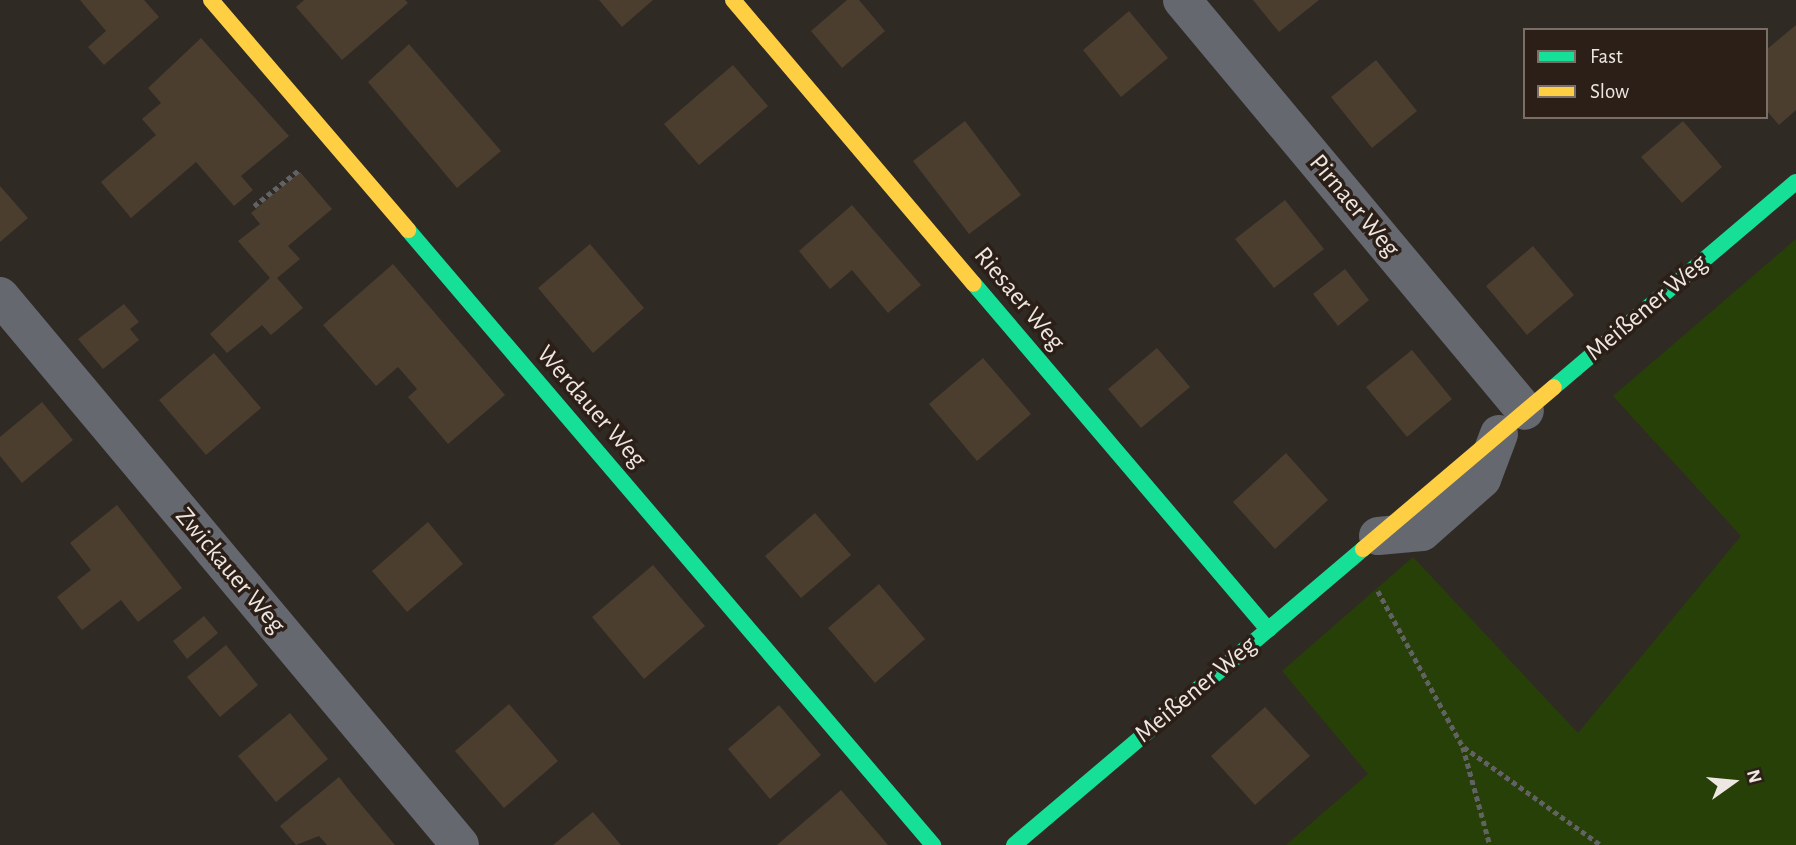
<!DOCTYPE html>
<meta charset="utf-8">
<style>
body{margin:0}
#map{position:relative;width:1796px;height:845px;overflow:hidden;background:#302a25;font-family:"Alegreya Sans",sans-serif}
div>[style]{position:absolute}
.green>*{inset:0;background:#274008}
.building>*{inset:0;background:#4b3e2f}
.path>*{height:4.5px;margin-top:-2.25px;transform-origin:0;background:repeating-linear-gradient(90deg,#626163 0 5px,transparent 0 8.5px)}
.street>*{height:38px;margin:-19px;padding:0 19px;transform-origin:19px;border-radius:19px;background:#666870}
.fast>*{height:16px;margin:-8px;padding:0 8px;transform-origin:8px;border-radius:8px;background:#16e098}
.slow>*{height:16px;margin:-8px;padding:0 8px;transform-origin:8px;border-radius:8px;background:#ffcf43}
span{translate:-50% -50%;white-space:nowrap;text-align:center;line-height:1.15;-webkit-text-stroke:7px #2b1f17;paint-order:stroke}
.street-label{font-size:26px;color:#eee6e0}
.legend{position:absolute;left:1523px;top:28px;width:245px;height:91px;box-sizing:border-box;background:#2b1f17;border:2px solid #796f67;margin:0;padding:9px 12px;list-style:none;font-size:21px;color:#eee6e0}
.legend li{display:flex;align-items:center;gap:14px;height:35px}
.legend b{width:35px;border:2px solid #796f67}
.north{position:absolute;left:1698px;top:747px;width:70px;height:70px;-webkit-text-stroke:5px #2b1f17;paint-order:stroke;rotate:75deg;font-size:19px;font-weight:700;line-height:28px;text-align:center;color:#eee6e0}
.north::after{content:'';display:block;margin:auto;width:24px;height:32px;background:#eee6e0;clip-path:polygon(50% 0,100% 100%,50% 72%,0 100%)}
</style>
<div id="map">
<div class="green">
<i style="clip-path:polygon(1796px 239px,1796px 845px,1286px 845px,1368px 774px,1282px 671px,1413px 557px,1578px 733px,1741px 536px,1613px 396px)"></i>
</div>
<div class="building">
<i style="clip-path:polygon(80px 0,144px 0,159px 17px,104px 65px,88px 47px,106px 31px)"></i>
<i style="clip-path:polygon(304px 0,405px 0,408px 3px,342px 60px,296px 7px)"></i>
<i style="clip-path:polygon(599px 0,653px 0,622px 27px)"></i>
<i style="clip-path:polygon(847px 0,859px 0,885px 31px,842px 68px,811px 31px)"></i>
<i style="clip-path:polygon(1253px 0,1319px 0,1279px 32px)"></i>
<i style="clip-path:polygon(1129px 11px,1168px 58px,1121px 97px,1083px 50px)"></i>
<i style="clip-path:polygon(1796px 25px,1796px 110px,1779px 125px,1766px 110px,1766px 50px)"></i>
<i style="clip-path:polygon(201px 38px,289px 136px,241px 176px,253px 190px,234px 206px,196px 162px,131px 218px,101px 182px,156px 135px,142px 119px,161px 103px,148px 88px)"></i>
<i style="clip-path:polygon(409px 44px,501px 151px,457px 188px,368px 82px)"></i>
<i style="clip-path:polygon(1376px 60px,1417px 111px,1372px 148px,1331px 97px)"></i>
<i style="clip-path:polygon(733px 65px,768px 106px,699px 165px,664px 124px)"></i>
<i style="clip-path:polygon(965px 121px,1021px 195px,969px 234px,913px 161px)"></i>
<i style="clip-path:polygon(1683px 121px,1722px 167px,1682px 203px,1641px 157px)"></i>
<i style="clip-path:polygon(300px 172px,332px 209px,288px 246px,300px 259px,277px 278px,303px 308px,271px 335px,262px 325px,227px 353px,210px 334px,270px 278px,238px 241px,260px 224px,251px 213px)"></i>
<i style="clip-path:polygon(0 186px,28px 218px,0 242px)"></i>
<i style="clip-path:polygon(1285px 200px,1324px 249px,1274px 288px,1235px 239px)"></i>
<i style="clip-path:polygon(852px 205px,921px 285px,888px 313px,852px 270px,830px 289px,799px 251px)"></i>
<i style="clip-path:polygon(590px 244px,644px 308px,593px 353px,538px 288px)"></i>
<i style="clip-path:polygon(1533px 246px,1574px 295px,1527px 335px,1486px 286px)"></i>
<i style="clip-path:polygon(393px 264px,505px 395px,448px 444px,408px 397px,417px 389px,398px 367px,376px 386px,323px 325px)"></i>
<i style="clip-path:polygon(1345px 269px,1369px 300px,1338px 326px,1313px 294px)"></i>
<i style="clip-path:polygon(124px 304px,139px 322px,130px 329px,139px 340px,103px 369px,78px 339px)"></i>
<i style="clip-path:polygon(1157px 348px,1190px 387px,1141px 428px,1108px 389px)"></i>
<i style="clip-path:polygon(1412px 350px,1452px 399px,1407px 437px,1366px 387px)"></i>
<i style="clip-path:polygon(214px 353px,261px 408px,206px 455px,159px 400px)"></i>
<i style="clip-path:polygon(983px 358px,1031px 414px,977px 461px,929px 404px)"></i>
<i style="clip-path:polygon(42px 402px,73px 440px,22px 483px,0 456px,0 437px)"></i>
<i style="clip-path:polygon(1286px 453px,1328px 500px,1275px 549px,1233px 502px)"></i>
<i style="clip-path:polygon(117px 505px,182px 588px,138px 622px,121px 600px,82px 630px,57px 597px,91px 570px,70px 543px)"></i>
<i style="clip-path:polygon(815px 513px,851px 555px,801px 598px,765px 556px)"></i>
<i style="clip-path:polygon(428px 522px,463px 564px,407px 612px,372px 571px)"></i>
<i style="clip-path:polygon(653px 565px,705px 626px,644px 679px,592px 617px)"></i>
<i style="clip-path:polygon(879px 584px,925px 639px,875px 683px,828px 628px)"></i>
<i style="clip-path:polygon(204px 616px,218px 633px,187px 659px,173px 641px)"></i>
<i style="clip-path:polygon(226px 645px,258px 685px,220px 717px,187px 677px)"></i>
<i style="clip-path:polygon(509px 704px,558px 761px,504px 808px,455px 751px)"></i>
<i style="clip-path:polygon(779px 705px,821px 755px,770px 799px,728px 749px)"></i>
<i style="clip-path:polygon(1265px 707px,1310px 756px,1255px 805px,1211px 756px)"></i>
<i style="clip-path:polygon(290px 713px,328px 759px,276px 802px,238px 756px)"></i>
<i style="clip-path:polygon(339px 777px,353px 795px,395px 845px,327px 845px,319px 836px,296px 845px,280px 826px)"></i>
<i style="clip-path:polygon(841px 790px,888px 845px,777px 845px)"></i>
<i style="clip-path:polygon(593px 812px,621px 845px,553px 845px)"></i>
</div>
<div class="path">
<i style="left:254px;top:206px;width:58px;rotate:-38.7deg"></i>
<i style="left:1378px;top:591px;width:178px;rotate:61.4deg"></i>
<i style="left:1463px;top:747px;width:102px;rotate:74.6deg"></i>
<i style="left:1464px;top:747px;width:168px;rotate:35.6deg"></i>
</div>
<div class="street">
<i style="left:1182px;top:0;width:535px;rotate:50.15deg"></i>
<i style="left:0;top:296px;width:716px;rotate:50.04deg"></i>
<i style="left:1378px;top:536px;width:44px;rotate:-5.2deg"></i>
<i style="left:1422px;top:532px;width:80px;rotate:-41.5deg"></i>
<i style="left:1482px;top:479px;width:48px;rotate:-69.3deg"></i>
</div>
<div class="fast">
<i style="left:408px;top:230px;width:809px;rotate:49.51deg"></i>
<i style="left:974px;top:284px;width:454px;rotate:49.6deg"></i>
<i style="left:1554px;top:387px;width:317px;rotate:-40.3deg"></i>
<i style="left:1014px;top:845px;width:458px;rotate:-40.3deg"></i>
</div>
<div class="slow">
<i style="left:211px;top:0;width:303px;rotate:49.4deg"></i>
<i style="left:733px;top:0;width:372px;rotate:49.7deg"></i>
<i style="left:1363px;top:549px;width:250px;rotate:-40.3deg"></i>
</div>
<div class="street-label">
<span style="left:1354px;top:206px;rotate:50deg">Pirnaer Weg</span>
<span style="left:1019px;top:299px;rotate:50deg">Riesaer Weg</span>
<span style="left:1647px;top:308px;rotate:-40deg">Meißener Weg</span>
<span style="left:591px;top:407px;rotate:49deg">Werdauer Weg</span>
<span style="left:230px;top:571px;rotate:50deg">Zwickauer Weg</span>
<span style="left:1196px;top:690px;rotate:-40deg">Meißener Weg</span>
</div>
<ul class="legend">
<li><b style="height:9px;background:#16e098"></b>Fast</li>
<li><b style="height:9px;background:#ffcf43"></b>Slow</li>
</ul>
<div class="north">N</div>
</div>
